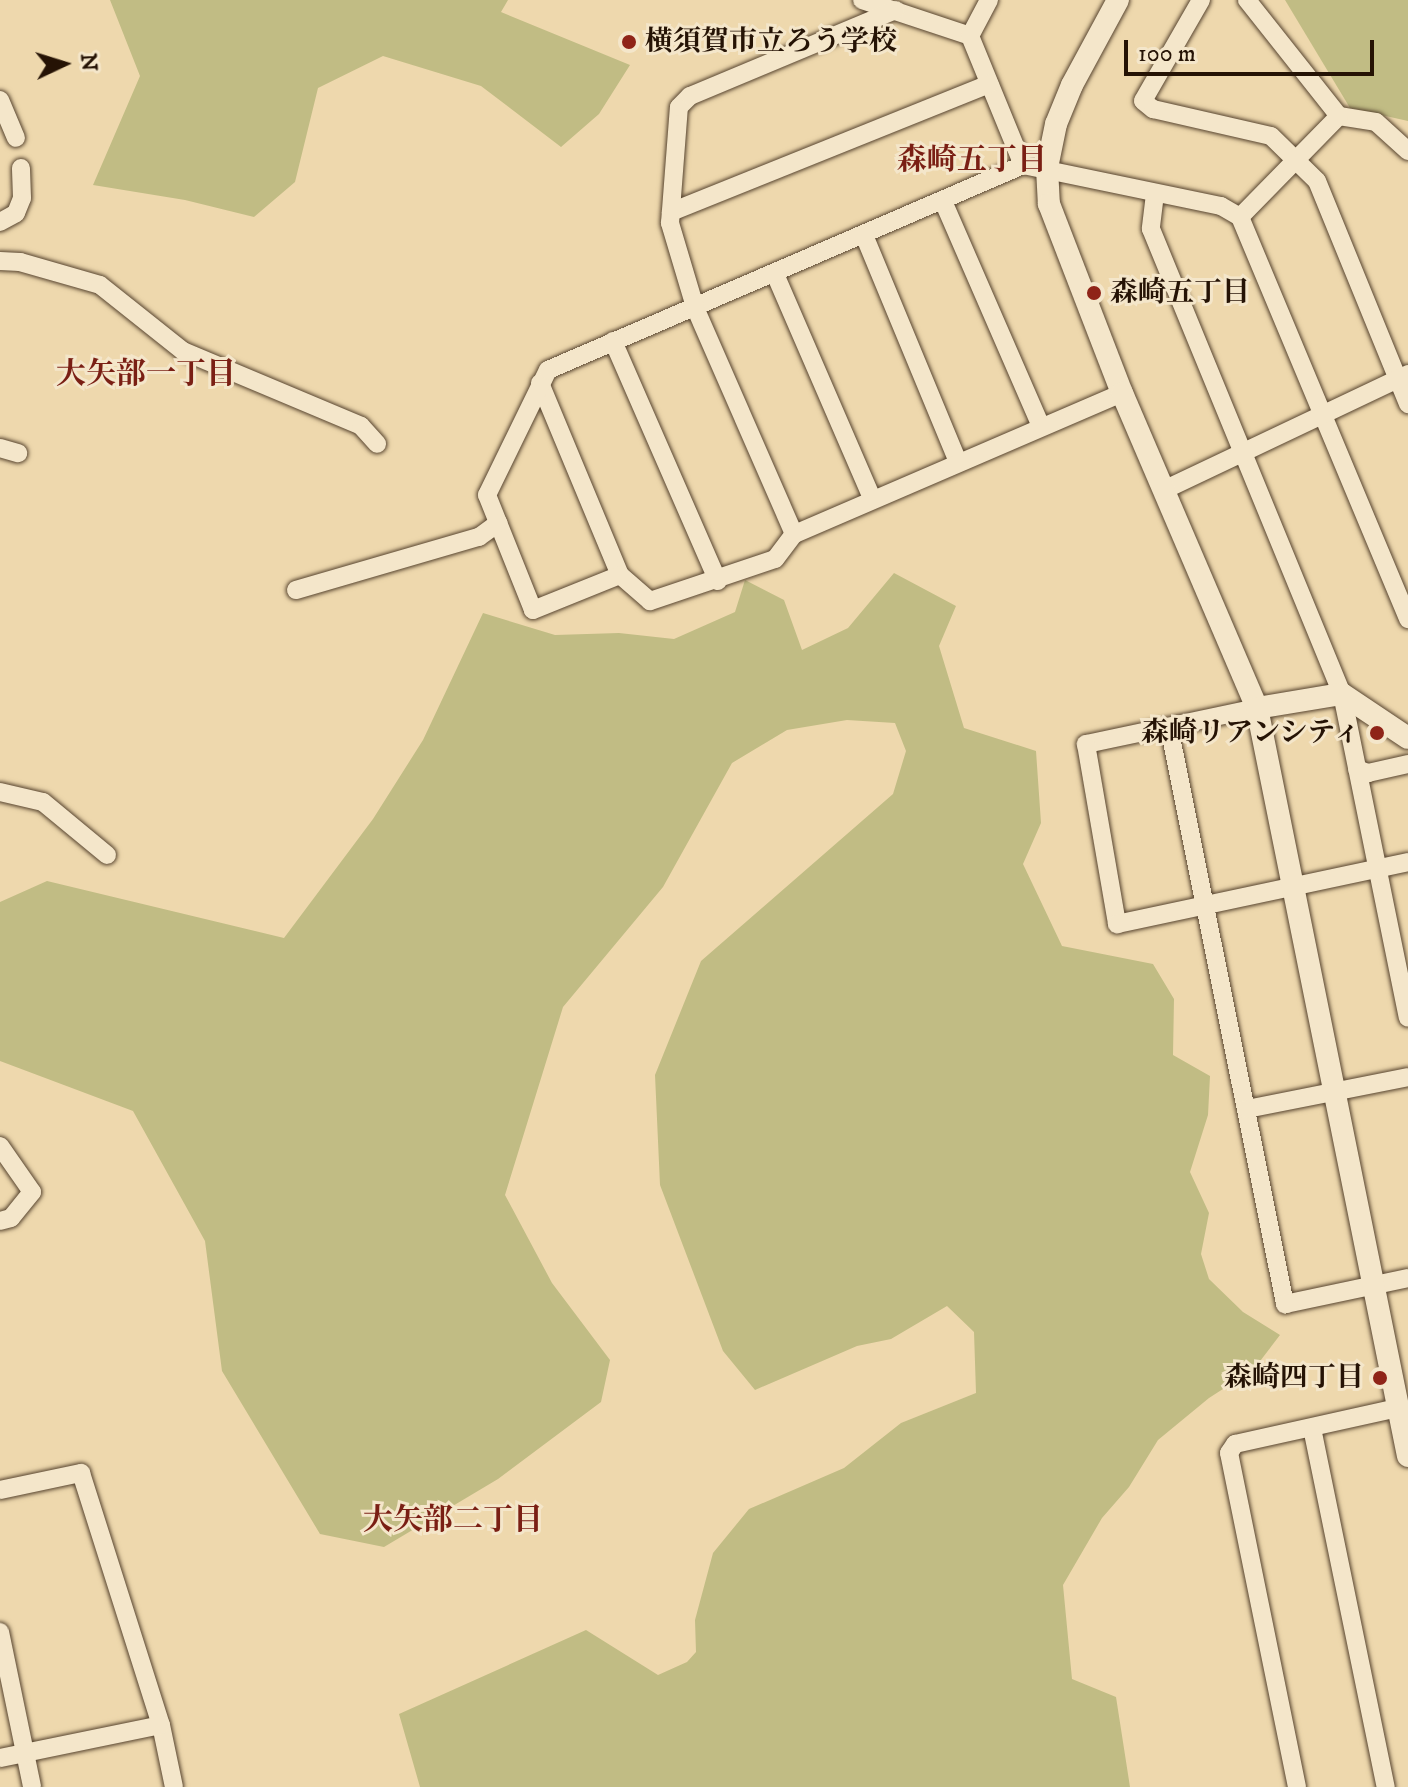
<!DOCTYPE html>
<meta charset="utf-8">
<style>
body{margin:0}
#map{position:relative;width:1408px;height:1787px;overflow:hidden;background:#eed8ad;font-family:"IM FELL DW Pica","Noto Serif JP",serif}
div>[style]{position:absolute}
.green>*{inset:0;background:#c1bc84}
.roads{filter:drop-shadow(0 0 2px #57442f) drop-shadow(0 0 2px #57442f)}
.minor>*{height:18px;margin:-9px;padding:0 9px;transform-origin:9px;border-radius:9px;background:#f4e6ca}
.tertiary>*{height:22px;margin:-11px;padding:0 11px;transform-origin:11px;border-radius:11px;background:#f4e6ca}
.dots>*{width:22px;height:22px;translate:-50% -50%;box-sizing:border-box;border:4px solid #f4e6ca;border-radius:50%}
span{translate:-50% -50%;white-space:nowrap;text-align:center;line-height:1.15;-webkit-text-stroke:6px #f4e6ca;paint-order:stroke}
.poi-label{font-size:28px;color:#251305;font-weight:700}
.left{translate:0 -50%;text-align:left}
.right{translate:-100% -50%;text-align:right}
.neighbourhood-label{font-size:30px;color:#7a1f14;font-weight:700}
.north{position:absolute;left:24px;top:24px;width:80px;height:80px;-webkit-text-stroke:6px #f4e6ca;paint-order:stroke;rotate:86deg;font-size:22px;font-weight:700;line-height:32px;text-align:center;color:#251305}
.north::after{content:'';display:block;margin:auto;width:28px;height:36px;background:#251305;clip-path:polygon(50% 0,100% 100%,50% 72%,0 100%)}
.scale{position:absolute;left:1124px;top:40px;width:250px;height:36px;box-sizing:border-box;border:4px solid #251305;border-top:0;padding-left:10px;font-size:24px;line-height:28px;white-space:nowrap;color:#251305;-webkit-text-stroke:6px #f4e6ca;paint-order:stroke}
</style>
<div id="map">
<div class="green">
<i style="clip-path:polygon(110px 0,508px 0,501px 12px,630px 65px,599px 114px,561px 147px,481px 86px,383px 56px,318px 88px,295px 182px,254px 217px,185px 200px,93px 185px,140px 76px)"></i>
<i style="clip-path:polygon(1285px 0,1408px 0,1408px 121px,1350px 108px)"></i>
<i style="clip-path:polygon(894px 573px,956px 606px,939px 646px,964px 728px,1036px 751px,1041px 823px,1023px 864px,1062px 946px,1153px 964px,1174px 999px,1173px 1055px,1210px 1076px,1208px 1115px,1190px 1172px,1209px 1213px,1201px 1254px,1209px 1279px,1243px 1312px,1280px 1335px,1254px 1369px,1209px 1398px,1158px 1440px,1129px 1487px,1102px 1518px,1063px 1585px,1072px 1679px,1116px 1697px,1130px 1787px,420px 1787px,399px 1714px,586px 1630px,658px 1675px,687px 1662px,696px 1652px,695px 1620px,713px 1553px,749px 1509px,844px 1468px,901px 1423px,976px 1393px,974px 1332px,947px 1306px,891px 1339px,857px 1346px,755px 1390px,723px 1351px,660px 1185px,655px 1075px,701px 961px,893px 794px,906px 751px,895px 723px,847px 720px,787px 730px,732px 763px,663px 887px,563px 1007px,505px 1195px,552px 1283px,610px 1360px,601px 1402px,498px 1479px,384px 1547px,320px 1534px,222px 1371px,205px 1241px,133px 1111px,0 1061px,0 902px,47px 881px,284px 938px,373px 819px,423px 740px,483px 613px,555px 635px,619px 633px,674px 639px,735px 612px,745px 580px,784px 600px,802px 650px,848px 628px)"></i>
</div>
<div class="roads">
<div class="minor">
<i style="left:862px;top:0;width:114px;rotate:18.4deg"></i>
<i style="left:970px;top:36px;width:139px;rotate:67.7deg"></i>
<i style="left:1201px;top:0;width:116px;rotate:119.9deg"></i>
<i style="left:1143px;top:101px;width:13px;rotate:39deg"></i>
<i style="left:1153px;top:109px;width:121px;rotate:12.9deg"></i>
<i style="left:1271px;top:136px;width:64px;rotate:44.4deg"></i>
<i style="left:1317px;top:181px;width:241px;rotate:67.8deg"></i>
<i style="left:1247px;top:0;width:148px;rotate:51.6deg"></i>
<i style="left:1339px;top:116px;width:37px;rotate:9deg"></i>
<i style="left:1376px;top:122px;width:43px;rotate:42.2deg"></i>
<i style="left:970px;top:36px;width:41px;rotate:-62.2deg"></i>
<i style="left:0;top:100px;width:41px;rotate:67.2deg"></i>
<i style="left:1155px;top:194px;width:35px;rotate:97deg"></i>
<i style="left:1151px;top:229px;width:503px;rotate:67.67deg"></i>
<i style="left:1342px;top:694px;width:330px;rotate:78.5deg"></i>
<i style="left:943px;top:201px;width:245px;rotate:66.5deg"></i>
<i style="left:671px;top:212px;width:343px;rotate:-21.9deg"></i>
<i style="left:1240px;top:217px;width:141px;rotate:-45.6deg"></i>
<i style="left:0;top:222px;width:18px;rotate:-29deg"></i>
<i style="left:16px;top:213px;width:16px;rotate:-68deg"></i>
<i style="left:22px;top:198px;width:30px;rotate:-92deg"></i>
<i style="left:864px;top:235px;width:246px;rotate:67.5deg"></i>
<i style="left:0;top:261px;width:20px;rotate:3deg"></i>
<i style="left:20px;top:262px;width:83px;rotate:16deg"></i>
<i style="left:100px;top:285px;width:106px;rotate:38.5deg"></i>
<i style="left:183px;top:351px;width:193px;rotate:22.8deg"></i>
<i style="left:361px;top:426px;width:24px;rotate:48deg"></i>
<i style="left:775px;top:274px;width:246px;rotate:66.6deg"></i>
<i style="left:613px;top:341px;width:262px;rotate:66.4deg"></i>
<i style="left:540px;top:383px;width:208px;rotate:67.4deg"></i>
<i style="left:1122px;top:393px;width:357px;rotate:156.7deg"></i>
<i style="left:794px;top:534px;width:31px;rotate:127deg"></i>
<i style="left:775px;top:559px;width:132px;rotate:161.4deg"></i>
<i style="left:650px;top:601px;width:40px;rotate:-139deg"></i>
<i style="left:620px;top:575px;width:94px;rotate:158.1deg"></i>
<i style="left:533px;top:610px;width:124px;rotate:-111.8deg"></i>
<i style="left:487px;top:495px;width:139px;rotate:-64deg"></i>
<i style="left:548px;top:370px;width:517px;rotate:-23.34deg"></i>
<i style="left:1023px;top:165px;width:202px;rotate:11.7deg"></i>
<i style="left:1221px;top:206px;width:22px;rotate:30deg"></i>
<i style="left:1240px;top:217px;width:436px;rotate:67.3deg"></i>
<i style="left:0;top:448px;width:19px;rotate:16deg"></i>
<i style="left:1166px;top:489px;width:268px;rotate:-25.4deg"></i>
<i style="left:794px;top:534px;width:248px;rotate:-113.6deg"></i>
<i style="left:695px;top:307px;width:88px;rotate:-106.6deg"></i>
<i style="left:670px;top:223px;width:116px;rotate:-85.6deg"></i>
<i style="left:679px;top:107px;width:16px;rotate:-45deg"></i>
<i style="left:690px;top:96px;width:223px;rotate:-22.7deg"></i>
<i style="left:296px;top:590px;width:191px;rotate:-16.2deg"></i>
<i style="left:479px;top:537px;width:24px;rotate:-36deg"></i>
<i style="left:1257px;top:708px;width:175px;rotate:168.1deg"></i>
<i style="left:1086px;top:744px;width:183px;rotate:80.2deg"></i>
<i style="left:1117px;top:924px;width:298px;rotate:-12deg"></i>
<i style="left:1169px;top:727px;width:589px;rotate:78.63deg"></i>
<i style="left:1285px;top:1304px;width:126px;rotate:-11.9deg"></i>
<i style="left:1357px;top:769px;width:12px;rotate:20deg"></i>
<i style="left:1368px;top:773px;width:41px;rotate:-12.7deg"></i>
<i style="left:0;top:792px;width:44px;rotate:13.1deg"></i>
<i style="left:43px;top:802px;width:83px;rotate:39.6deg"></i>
<i style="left:1247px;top:1109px;width:164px;rotate:-11.2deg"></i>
<i style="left:0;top:1146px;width:56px;rotate:55.2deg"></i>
<i style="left:32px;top:1192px;width:33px;rotate:129deg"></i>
<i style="left:11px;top:1218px;width:11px;rotate:165deg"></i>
<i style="left:1312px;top:1428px;width:367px;rotate:78.4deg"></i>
<i style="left:0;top:1490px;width:83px;rotate:-11.9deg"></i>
<i style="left:81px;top:1473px;width:264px;rotate:72.4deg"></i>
<i style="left:161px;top:1725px;width:63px;rotate:78.2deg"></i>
<i style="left:0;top:1632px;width:158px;rotate:78.3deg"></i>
<i style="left:0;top:1758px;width:164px;rotate:-11.6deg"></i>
<i style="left:1297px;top:1787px;width:341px;rotate:-101.5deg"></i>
<i style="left:1229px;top:1453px;width:11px;rotate:-56deg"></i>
<i style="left:1235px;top:1444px;width:167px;rotate:-12.5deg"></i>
</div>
<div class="tertiary">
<i style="left:1118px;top:0;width:97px;rotate:118.4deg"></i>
<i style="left:1072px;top:85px;width:42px;rotate:112.3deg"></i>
<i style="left:1056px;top:124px;width:45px;rotate:101.6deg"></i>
<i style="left:1047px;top:168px;width:36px;rotate:87deg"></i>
<i style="left:1049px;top:204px;width:203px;rotate:68.9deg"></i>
<i style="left:1122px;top:393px;width:343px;rotate:66.8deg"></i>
<i style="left:1257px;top:708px;width:763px;rotate:78.59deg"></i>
<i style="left:1257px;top:708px;width:86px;rotate:-9.4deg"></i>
<i style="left:1342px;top:694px;width:79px;rotate:33.7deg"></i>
</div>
</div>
<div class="dots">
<i style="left:629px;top:42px;background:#8f2418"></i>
<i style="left:1094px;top:293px;background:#8f2418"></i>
<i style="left:1377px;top:733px;background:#8f2418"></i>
<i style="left:1380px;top:1378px;background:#8f2418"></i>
</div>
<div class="poi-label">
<span class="left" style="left:645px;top:42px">横須賀市立ろう学校</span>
<span class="left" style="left:1110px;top:293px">森崎五丁目</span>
<span class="right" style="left:1361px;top:733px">森崎リアンシティ</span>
<span class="right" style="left:1364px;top:1378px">森崎四丁目</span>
</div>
<div class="neighbourhood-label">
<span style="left:972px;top:161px">森崎五丁目</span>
<span style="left:146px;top:375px">大矢部一丁目</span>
<span style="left:453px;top:1521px">大矢部二丁目</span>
</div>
<div class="north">N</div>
<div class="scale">100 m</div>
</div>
